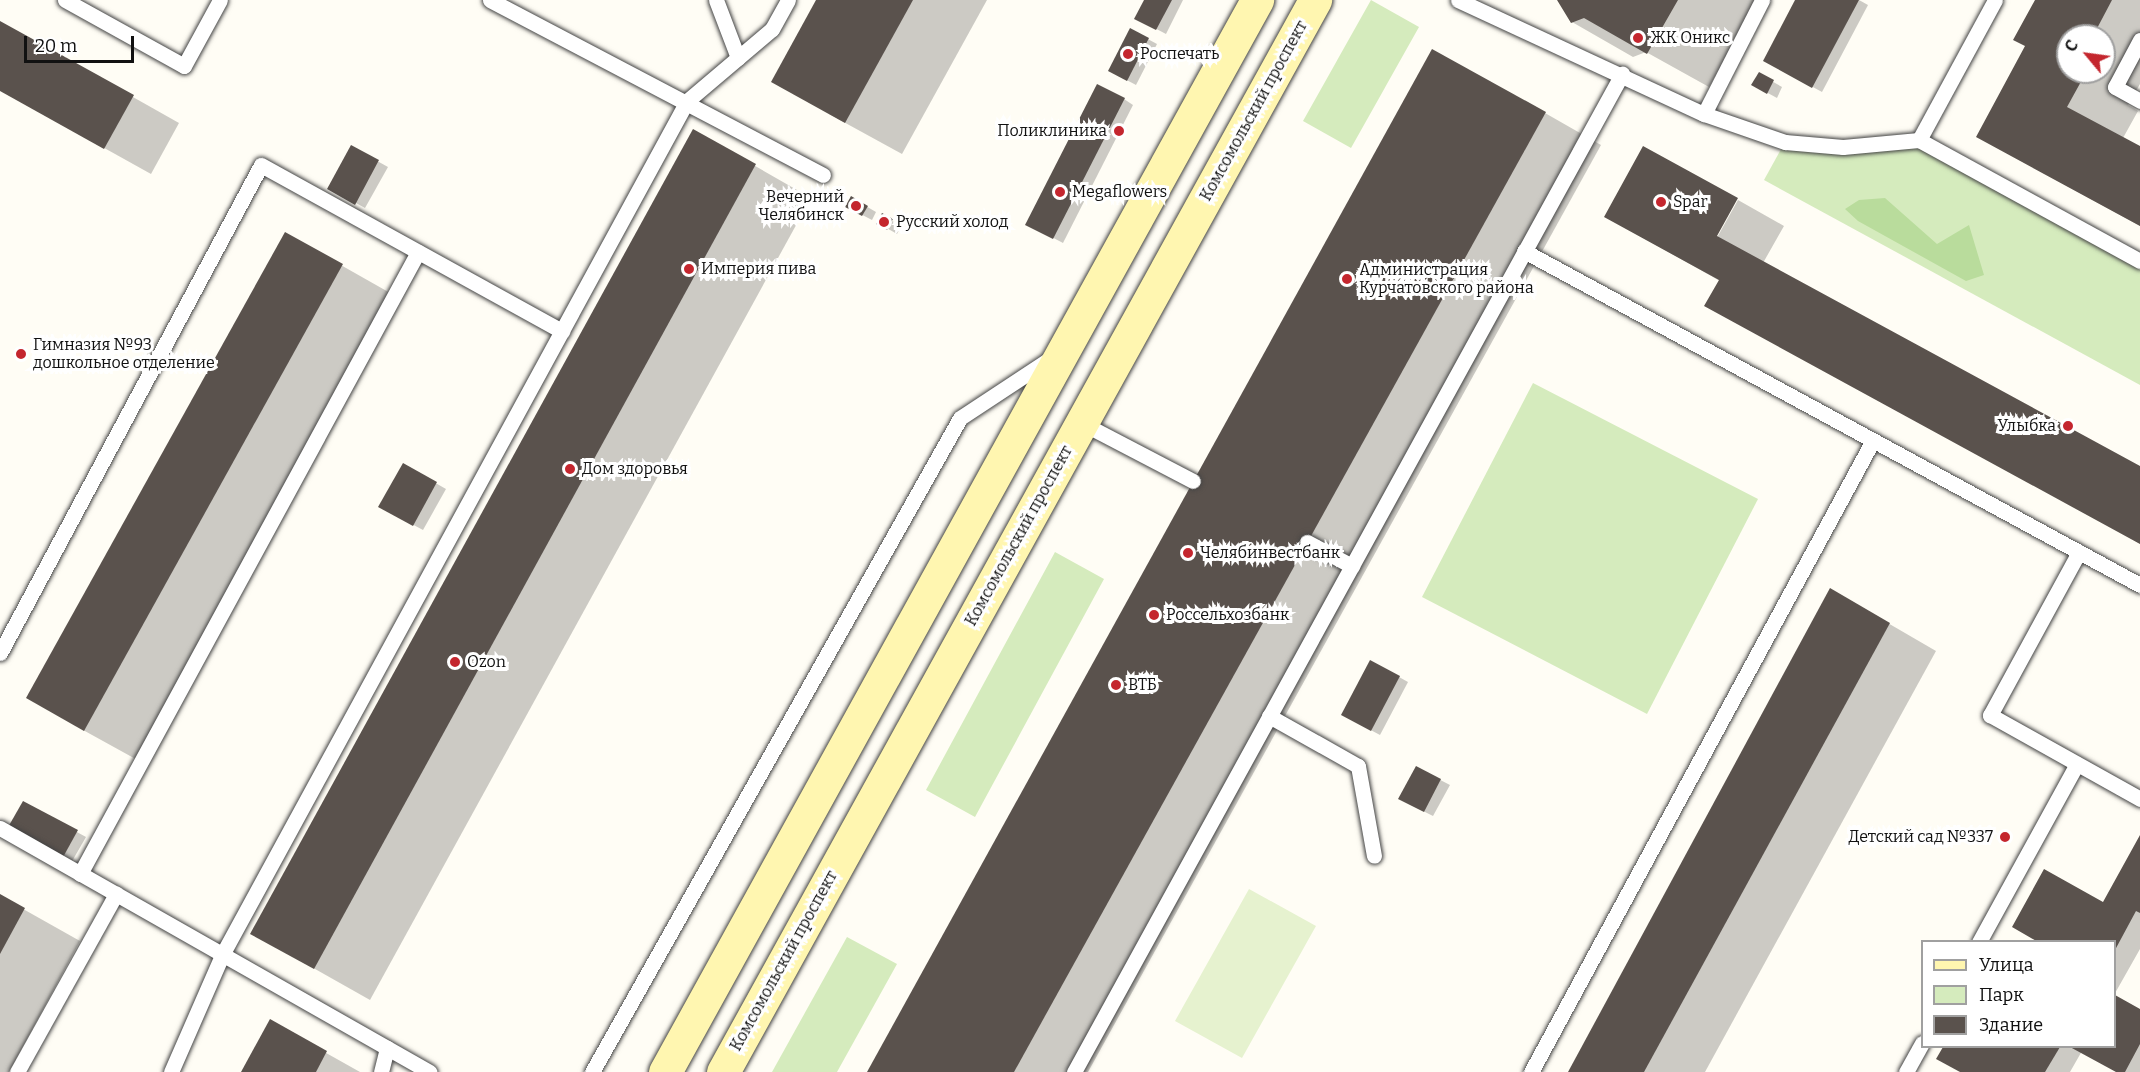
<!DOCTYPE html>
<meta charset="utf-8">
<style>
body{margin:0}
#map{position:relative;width:2140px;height:1072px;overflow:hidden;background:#fffdf5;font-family:Bitter,serif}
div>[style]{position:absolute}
.green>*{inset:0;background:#d5ebbd}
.forest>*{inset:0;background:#b9dc9c}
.pitch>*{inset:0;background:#e6f2cf}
.shadow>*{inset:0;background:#0003}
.building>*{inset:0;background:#5a524d}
.roads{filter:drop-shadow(0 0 2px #444) drop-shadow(0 0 2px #444)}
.service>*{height:15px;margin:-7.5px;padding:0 7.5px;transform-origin:7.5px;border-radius:7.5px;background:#fff}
.secondary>*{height:33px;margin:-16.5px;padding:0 16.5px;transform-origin:16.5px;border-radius:16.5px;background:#fff6b0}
.dots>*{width:16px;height:16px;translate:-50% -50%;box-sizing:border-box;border:3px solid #fff;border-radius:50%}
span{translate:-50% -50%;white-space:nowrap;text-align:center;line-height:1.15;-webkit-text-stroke:6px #fff;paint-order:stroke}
.poi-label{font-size:16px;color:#111}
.left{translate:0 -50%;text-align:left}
.right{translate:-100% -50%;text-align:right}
.street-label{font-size:16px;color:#111}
.legend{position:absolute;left:1921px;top:940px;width:195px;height:108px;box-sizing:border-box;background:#fff;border:2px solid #a0a0a0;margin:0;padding:8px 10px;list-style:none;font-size:18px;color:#111}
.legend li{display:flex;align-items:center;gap:12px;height:30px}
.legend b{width:30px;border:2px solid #a0a0a0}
.north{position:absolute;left:2056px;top:24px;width:60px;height:60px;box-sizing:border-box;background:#fff;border:2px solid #a0a0a0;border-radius:50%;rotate:299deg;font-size:16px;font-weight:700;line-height:24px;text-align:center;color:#111}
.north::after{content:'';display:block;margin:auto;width:21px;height:27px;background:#c4262e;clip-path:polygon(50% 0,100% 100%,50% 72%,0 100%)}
.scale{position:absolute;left:24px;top:36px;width:110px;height:27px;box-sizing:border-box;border:3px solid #111;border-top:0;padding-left:8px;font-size:18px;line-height:21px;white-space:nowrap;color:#111;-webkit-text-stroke:4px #fff;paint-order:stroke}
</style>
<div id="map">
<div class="green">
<i style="clip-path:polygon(1371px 0,1419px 27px,1351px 148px,1303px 121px)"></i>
<i style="clip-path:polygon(1919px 140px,2140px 261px,2140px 385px,1764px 180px,1785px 142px)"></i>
<i style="clip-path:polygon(1533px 383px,1758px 499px,1647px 714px,1422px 597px)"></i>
<i style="clip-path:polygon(1055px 552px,1104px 579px,975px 817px,926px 790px)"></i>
<i style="clip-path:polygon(847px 937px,897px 964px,837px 1072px,772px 1072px)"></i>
</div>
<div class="forest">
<i style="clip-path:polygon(1885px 198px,1937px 244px,1969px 225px,1984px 275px,1966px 281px,1858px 221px,1845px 209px,1859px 200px)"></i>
</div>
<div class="pitch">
<i style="clip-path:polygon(1249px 889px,1316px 926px,1242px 1058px,1175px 1021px)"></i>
</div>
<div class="shadow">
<i style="clip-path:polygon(818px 0,987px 0,902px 154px,829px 114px)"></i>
<i style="clip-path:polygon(1145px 0,1183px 0,1166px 34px,1145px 23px)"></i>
<i style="clip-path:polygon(1559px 0,1758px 0,1709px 87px,1646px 52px,1633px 57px,1572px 22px)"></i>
<i style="clip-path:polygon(1797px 0,1859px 0,1868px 5px,1822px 92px,1765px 61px)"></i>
<i style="clip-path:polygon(evenodd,2036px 0,2140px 0,2140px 84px,2128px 105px,2138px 111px,2123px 138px,2140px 147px,2140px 226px,1978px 137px,2027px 46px,2036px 0,2068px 36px,2104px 36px,2104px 72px,2068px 72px,2068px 36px)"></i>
<i style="clip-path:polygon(0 22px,179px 123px,151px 174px,0 90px)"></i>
<i style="clip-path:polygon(1131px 30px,1157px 44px,1136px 85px,1119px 76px)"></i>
<i style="clip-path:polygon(1759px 74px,1782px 87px,1777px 98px,1753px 85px)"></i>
<i style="clip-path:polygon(1124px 99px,1133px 105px,1063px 243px,1027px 224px)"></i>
<i style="clip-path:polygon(1545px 113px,1601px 145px,1088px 1072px,868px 1072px)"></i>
<i style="clip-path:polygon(694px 131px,811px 198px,370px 1000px,308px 965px)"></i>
<i style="clip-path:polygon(352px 147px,388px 167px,365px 208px,329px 188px)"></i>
<i style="clip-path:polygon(852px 198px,876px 212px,872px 220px,847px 207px)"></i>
<i style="clip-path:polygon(1738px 200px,1784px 226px,1763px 263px,2140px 470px,2140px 544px,1720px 281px,1606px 217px,1714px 243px)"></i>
<i style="clip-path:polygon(882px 215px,901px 226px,897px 234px,878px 223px)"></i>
<i style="clip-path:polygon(286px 234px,399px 298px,141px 762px,83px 730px)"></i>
<i style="clip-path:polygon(404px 465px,446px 489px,423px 530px,380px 507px)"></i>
<i style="clip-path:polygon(1831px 590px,1936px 651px,1705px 1072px,1570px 1072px)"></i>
<i style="clip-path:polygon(1399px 677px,1408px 682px,1380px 735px,1352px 720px)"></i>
<i style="clip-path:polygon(1417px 768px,1450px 785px,1433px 816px,1409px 804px)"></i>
<i style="clip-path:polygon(24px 803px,86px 837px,71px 863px,9px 829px)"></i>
<i style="clip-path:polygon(2140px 838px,2140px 949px,2114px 995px,2114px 942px,2104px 904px)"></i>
<i style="clip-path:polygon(0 896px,80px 941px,9px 1072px,0 1072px)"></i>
<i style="clip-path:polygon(2114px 997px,2140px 1011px,2140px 1072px,2119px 1072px,2082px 1051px,2070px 1072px,1962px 1072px,1938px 1058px,1944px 1046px,2114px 1046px)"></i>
<i style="clip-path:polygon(271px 1022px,360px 1072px,243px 1072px)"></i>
</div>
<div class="building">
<i style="clip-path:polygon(816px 0,913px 0,845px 123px,771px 82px)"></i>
<i style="clip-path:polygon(1144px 0,1172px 0,1156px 30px,1134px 19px)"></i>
<i style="clip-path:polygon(1557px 0,1678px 0,1647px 54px,1584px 18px,1571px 23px)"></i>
<i style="clip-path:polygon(1795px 0,1859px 0,1812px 88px,1763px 61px)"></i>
<i style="clip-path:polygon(2035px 0,2112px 0,2093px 36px,2068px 36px,2068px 72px,2083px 78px,2067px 107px,2140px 146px,2140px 226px,1976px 137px,2025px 46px,2013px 40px)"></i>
<i style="clip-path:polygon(0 21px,134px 95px,104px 149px,0 91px)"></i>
<i style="clip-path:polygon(1130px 28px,1149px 38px,1127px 81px,1108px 71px)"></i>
<i style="clip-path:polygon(1432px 49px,1546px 112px,1014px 1072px,867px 1072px)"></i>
<i style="clip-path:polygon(1759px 72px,1774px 80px,1767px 94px,1751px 85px)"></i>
<i style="clip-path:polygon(1097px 84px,1125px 98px,1053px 239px,1025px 225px)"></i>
<i style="clip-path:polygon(693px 129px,756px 164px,314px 969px,250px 934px)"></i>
<i style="clip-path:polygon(351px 145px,379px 160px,355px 205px,327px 189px)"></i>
<i style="clip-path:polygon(1643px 146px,1738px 198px,1717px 236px,2140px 466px,2140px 544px,1704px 306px,1719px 280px,1604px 217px)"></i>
<i style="clip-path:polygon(851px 196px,868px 206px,862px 216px,845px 207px)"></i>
<i style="clip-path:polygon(882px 213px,893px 219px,887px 230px,876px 224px)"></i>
<i style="clip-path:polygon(285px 232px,343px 264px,84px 731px,26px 698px)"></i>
<i style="clip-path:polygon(403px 463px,437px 482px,413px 526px,378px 507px)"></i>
<i style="clip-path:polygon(1830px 588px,1890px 623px,1644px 1072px,1568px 1072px)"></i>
<i style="clip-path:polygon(1370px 660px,1400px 676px,1371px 731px,1341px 715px)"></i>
<i style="clip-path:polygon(1416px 766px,1441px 779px,1424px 812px,1398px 799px)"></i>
<i style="clip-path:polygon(23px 801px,78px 830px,62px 859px,7px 829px)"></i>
<i style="clip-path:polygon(2140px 835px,2140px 913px,2136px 911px,2115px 950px,2114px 942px,2038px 942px,2012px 927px,2044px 869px,2103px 902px)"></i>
<i style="clip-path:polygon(0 894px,25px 908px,0 954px)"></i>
<i style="clip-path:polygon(2115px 995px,2140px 1009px,2140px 1044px,2125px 1072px,2116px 1072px,2070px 1047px,2115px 1047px)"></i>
<i style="clip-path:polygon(270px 1019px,327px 1051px,316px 1072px,241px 1072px)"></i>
<i style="clip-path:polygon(1943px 1047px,2060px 1047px,2045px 1072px,1960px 1072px,1936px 1059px)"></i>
</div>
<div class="roads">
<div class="service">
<i style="left:65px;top:0;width:136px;rotate:29deg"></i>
<i style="left:184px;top:66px;width:75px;rotate:-61.4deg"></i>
<i style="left:490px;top:0;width:376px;rotate:27.7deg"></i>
<i style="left:716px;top:0;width:62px;rotate:69.2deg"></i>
<i style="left:1458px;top:0;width:271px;rotate:24.9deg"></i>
<i style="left:1704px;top:114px;width:86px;rotate:19.1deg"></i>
<i style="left:1785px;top:142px;width:58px;rotate:4.9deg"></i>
<i style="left:1843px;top:147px;width:76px;rotate:-5.3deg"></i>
<i style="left:1919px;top:140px;width:252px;rotate:28.7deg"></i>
<i style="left:2140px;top:40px;width:53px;rotate:118deg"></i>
<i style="left:2115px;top:87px;width:29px;rotate:29deg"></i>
<i style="left:1704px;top:114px;width:128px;rotate:-63deg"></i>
<i style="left:1919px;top:140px;width:159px;rotate:-61.5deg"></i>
<i style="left:1524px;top:251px;width:701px;rotate:28.47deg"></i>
<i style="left:1082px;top:423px;width:125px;rotate:27.6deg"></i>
<i style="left:1307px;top:542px;width:51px;rotate:28.1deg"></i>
<i style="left:2079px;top:552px;width:186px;rotate:118.6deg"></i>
<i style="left:1990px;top:715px;width:172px;rotate:29.2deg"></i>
<i style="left:0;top:653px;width:553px;rotate:-61.86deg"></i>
<i style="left:261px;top:165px;width:344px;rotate:28.9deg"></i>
<i style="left:1269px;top:716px;width:102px;rotate:29.3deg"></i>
<i style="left:1358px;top:766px;width:91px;rotate:79.9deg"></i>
<i style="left:0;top:828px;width:494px;rotate:29.6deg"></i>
<i style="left:80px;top:874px;width:708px;rotate:-61.48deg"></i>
<i style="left:1979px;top:942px;width:203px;rotate:-61.2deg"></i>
<i style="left:17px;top:1072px;width:204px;rotate:-60.9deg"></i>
<i style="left:171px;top:1072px;width:128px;rotate:-66.4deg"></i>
<i style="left:222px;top:955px;width:972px;rotate:-61.43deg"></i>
<i style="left:687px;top:101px;width:111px;rotate:-40.3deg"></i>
<i style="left:772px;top:29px;width:33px;rotate:-61deg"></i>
<i style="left:381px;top:1072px;width:25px;rotate:-76deg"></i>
<i style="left:592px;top:1072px;width:750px;rotate:-60.63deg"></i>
<i style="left:960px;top:418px;width:109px;rotate:-33.4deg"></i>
<i style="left:1074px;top:1072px;width:1139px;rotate:-61.23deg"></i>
<i style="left:1531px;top:1072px;width:716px;rotate:-61.57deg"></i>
<i style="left:1906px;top:1072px;width:33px;rotate:-61deg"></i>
</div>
<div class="secondary">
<i style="left:665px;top:1072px;width:1225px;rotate:-61.09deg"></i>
<i style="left:723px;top:1072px;width:1225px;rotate:-61.09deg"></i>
</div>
</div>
<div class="dots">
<i style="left:1638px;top:38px;background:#c4262e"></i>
<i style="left:1128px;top:54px;background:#c4262e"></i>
<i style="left:1119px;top:131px;background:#c4262e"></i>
<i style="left:1060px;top:192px;background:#c4262e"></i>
<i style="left:1661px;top:202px;background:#c4262e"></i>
<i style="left:856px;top:206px;background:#c4262e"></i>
<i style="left:884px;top:222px;background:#c4262e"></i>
<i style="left:689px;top:269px;background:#c4262e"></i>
<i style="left:1347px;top:279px;background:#c4262e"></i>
<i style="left:21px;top:354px;background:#c4262e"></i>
<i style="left:2068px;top:426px;background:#c4262e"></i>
<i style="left:570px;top:469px;background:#c4262e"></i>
<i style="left:1188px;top:553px;background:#c4262e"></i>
<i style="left:1154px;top:615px;background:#c4262e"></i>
<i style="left:455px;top:662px;background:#c4262e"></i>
<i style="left:1116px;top:685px;background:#c4262e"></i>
<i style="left:2005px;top:837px;background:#c4262e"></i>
</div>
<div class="poi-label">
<span class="left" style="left:1650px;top:38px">ЖК Оникс</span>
<span class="left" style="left:1140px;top:54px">Роспечать</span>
<span class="right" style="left:1107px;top:131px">Поликлиника</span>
<span class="left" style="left:1072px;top:192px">Megaflowers</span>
<span class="right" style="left:844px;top:206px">Вечерний<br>Челябинск</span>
<span class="left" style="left:1673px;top:202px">Spar</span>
<span class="left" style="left:896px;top:222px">Русский холод</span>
<span class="left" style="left:701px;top:269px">Империя пива</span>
<span class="left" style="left:1359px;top:279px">Администрация<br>Курчатовского района</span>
<span class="left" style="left:33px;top:354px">Гимназия №93<br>дошкольное отделение</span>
<span class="right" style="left:2056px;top:426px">Улыбка</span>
<span class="left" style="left:582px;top:469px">Дом здоровья</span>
<span class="left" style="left:1200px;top:553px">Челябинвестбанк</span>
<span class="left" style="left:1166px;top:615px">Россельхозбанк</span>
<span class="left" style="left:467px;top:662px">Ozon</span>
<span class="left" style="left:1128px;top:685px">ВТБ</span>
<span class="right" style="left:1993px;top:837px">Детский сад №337</span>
</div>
<div class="street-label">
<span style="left:1254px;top:111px;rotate:-61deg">Комсомольский проспект</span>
<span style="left:1019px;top:536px;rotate:-61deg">Комсомольский проспект</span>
<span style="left:784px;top:961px;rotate:-61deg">Комсомольский проспект</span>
</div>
<ul class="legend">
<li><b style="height:8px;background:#fff6b0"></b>Улица</li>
<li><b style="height:16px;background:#d5ebbd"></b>Парк</li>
<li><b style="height:16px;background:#5a524d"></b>Здание</li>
</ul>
<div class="north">С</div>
<div class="scale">20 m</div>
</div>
